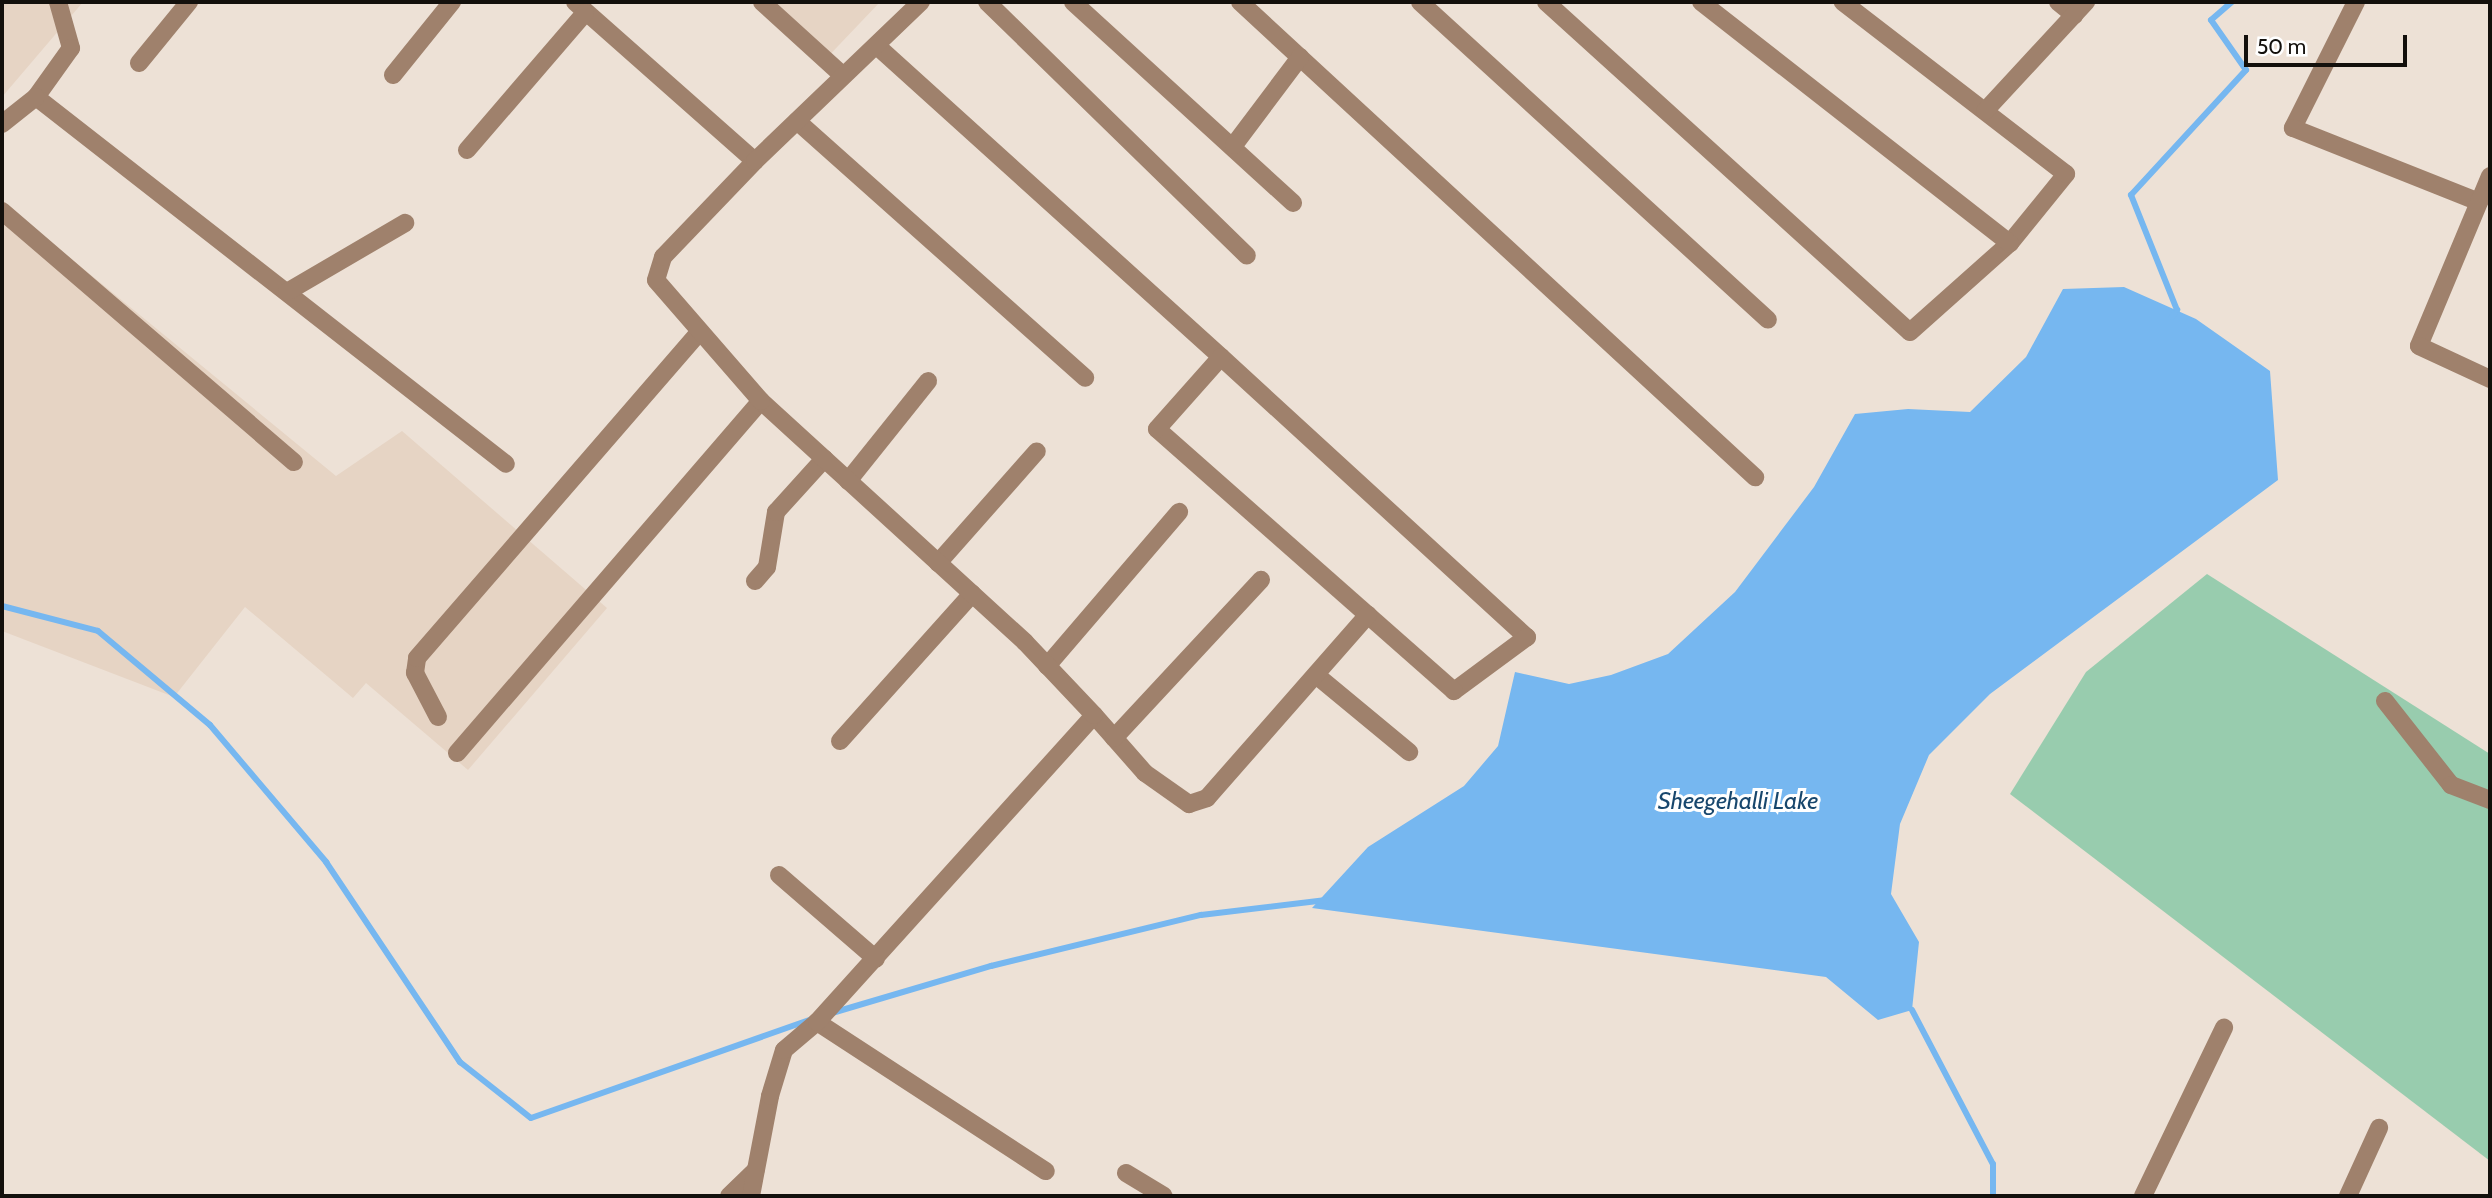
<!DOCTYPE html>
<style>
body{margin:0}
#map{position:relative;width:2492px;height:1198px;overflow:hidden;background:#ede1d6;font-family:Cabin,sans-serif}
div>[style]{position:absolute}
.built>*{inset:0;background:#e6d4c4}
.green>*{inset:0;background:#98ccae}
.water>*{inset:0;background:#76b7f0}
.stream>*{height:6px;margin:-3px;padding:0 3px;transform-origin:3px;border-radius:3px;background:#76b7f0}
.minor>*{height:18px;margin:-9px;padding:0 9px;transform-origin:9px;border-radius:9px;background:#9f816c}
span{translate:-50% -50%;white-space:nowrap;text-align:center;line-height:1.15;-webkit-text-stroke:6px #fff;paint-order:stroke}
.water-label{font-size:24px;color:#18476d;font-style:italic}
.frame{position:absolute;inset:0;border:4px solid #13100c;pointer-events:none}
.scale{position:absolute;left:2244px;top:35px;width:163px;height:32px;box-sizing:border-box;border:4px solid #13100c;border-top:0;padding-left:9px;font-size:21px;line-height:24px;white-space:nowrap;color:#13100c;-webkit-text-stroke:5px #fff;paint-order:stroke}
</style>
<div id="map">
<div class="built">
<i style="clip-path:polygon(2px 2px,83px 2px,2px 97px)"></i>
<i style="clip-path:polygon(762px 2px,880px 2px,819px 66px)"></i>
<i style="clip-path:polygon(2px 202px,336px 476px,402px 431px,607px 608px,468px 770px,366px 683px,353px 698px,245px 607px,174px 697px,2px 631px)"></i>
</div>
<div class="green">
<i style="clip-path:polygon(2207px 574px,2490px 754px,2490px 1161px,2010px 794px,2086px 672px)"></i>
</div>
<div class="water">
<i style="clip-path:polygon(2124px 287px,2196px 319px,2270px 371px,2278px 480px,1990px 694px,1929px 755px,1900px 824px,1891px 894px,1919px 942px,1912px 1010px,1878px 1020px,1826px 977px,1312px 908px,1368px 847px,1464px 786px,1498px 746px,1515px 672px,1569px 684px,1611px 675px,1668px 654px,1735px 592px,1814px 487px,1855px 414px,1908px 409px,1970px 412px,2026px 357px,2063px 289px)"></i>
</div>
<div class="stream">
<i style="left:2172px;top:317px;width:9px;rotate:-54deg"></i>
<i style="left:2177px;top:310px;width:124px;rotate:-111.8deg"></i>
<i style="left:2131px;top:195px;width:170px;rotate:-47.4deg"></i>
<i style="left:2246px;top:70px;width:61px;rotate:-125deg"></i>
<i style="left:2211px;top:20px;width:28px;rotate:-41deg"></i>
<i style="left:2px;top:606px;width:99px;rotate:14.6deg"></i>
<i style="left:98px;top:631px;width:146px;rotate:40deg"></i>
<i style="left:210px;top:725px;width:180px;rotate:49.7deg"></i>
<i style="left:326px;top:862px;width:241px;rotate:56.2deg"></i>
<i style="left:460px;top:1062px;width:90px;rotate:38.3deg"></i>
<i style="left:531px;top:1118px;width:298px;rotate:-19.4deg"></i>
<i style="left:1912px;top:1010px;width:174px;rotate:62.3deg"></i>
<i style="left:1993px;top:1164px;width:32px;rotate:90deg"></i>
<i style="left:832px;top:1013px;width:166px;rotate:-16.5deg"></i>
<i style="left:991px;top:966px;width:216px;rotate:-13.7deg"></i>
<i style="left:1201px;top:915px;width:126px;rotate:-6.8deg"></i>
</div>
<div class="minor">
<i style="left:58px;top:2px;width:48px;rotate:74.2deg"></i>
<i style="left:71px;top:48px;width:60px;rotate:125.5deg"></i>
<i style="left:36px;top:97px;width:596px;rotate:37.98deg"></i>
<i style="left:575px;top:2px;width:240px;rotate:41.5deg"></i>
<i style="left:762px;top:2px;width:107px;rotate:42.3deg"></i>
<i style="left:987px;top:2px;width:363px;rotate:44.3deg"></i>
<i style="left:1073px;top:2px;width:298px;rotate:42.4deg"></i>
<i style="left:1240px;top:2px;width:701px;rotate:42.69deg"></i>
<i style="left:1420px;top:2px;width:471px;rotate:42.4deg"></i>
<i style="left:1546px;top:2px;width:491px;rotate:42.2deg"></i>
<i style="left:1910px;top:332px;width:134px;rotate:-41.7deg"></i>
<i style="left:2010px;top:243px;width:89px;rotate:-50.9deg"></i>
<i style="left:2066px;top:174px;width:282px;rotate:-142.4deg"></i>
<i style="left:1701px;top:2px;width:392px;rotate:38deg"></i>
<i style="left:2058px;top:2px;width:21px;rotate:39deg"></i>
<i style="left:2356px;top:2px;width:141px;rotate:116.6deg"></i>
<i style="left:2293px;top:128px;width:200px;rotate:21.7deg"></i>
<i style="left:877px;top:46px;width:464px;rotate:42.1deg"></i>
<i style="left:1221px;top:357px;width:415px;rotate:42.5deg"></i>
<i style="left:1527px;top:637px;width:91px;rotate:143.5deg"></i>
<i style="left:1454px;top:691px;width:396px;rotate:-138.6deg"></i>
<i style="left:1157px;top:429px;width:96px;rotate:-48.4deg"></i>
<i style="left:139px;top:63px;width:79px;rotate:-50.7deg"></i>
<i style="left:393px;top:75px;width:94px;rotate:-51.1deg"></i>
<i style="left:1985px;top:111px;width:149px;rotate:-47.2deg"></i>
<i style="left:797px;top:121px;width:386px;rotate:41.7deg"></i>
<i style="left:2px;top:124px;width:43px;rotate:-38.5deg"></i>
<i style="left:1234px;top:145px;width:110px;rotate:-53.1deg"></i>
<i style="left:467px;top:150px;width:181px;rotate:-49.3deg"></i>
<i style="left:2490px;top:176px;width:184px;rotate:112.7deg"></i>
<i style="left:2419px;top:346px;width:78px;rotate:24.9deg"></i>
<i style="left:2px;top:211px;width:385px;rotate:40.7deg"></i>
<i style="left:287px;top:292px;width:137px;rotate:-30.3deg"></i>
<i style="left:848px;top:481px;width:128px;rotate:-51.3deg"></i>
<i style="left:938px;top:563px;width:149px;rotate:-48.5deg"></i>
<i style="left:755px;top:581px;width:18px;rotate:-49deg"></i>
<i style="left:767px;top:567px;width:56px;rotate:-80.7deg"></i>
<i style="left:776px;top:512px;width:72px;rotate:-47.8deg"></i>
<i style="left:1047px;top:666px;width:203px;rotate:-49.4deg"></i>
<i style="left:1316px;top:675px;width:121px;rotate:39.6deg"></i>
<i style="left:2385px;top:701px;width:107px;rotate:51.8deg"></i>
<i style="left:2451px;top:785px;width:42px;rotate:21deg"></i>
<i style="left:1094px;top:715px;width:77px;rotate:48.7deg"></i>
<i style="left:1145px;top:773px;width:54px;rotate:35.2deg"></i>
<i style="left:1189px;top:804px;width:19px;rotate:-18deg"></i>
<i style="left:1207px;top:798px;width:244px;rotate:-48.7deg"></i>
<i style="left:438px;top:717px;width:50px;rotate:-117.6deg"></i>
<i style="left:415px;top:673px;width:15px;rotate:-82deg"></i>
<i style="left:417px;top:658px;width:429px;rotate:-49.1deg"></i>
<i style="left:1114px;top:738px;width:216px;rotate:-47.1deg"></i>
<i style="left:840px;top:741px;width:198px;rotate:-48.1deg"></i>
<i style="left:457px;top:753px;width:465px;rotate:-49.2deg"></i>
<i style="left:779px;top:875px;width:128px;rotate:40.9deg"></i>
<i style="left:817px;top:1022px;width:273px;rotate:33.1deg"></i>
<i style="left:1126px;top:1173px;width:44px;rotate:31.2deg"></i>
<i style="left:729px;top:1196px;width:37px;rotate:-44deg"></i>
<i style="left:751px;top:1196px;width:102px;rotate:-79.2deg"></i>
<i style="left:770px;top:1096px;width:48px;rotate:-73.1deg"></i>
<i style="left:784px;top:1050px;width:43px;rotate:-40.3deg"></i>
<i style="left:817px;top:1022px;width:413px;rotate:-47.9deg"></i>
<i style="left:1094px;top:715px;width:100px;rotate:-133.4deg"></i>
<i style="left:1025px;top:642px;width:357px;rotate:-137.6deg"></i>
<i style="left:761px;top:401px;width:160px;rotate:-131deg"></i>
<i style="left:656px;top:280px;width:24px;rotate:-73deg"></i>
<i style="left:663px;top:257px;width:133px;rotate:-46.2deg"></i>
<i style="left:755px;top:161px;width:230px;rotate:-43.8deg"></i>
<i style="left:2143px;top:1196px;width:187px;rotate:-64.3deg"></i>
<i style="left:2348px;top:1196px;width:75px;rotate:-65.5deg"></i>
</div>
<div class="water-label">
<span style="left:1738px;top:801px">Sheegehalli Lake</span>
</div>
<div class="frame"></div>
<div class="scale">50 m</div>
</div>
